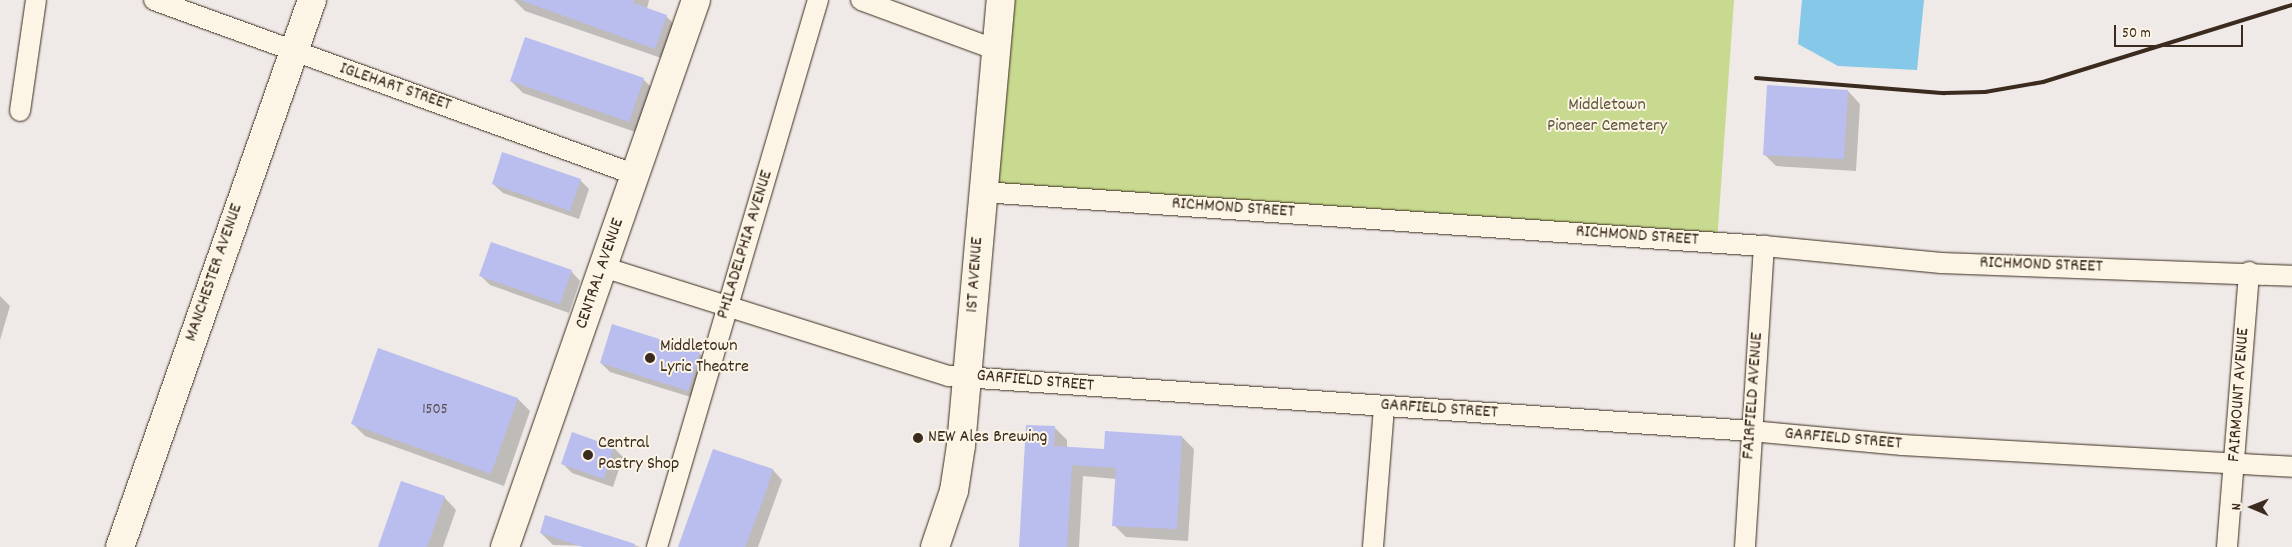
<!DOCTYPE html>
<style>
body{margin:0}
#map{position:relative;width:2292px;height:547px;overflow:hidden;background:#efeae7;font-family:Dekko,sans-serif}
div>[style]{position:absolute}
.green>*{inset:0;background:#c7da8f}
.water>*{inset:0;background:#86c8e7}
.shadow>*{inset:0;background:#0003}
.building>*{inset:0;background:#b9beef}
.roads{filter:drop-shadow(0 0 1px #3b2a1e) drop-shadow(0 0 1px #3b2a1e)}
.street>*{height:20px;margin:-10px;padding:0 10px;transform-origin:10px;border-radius:10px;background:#fcf5e5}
.secondary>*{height:28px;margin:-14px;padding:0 14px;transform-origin:14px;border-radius:14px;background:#fcf5e5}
.rail>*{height:4px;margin:-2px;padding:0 2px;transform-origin:2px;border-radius:2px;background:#3b2a1e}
.dots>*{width:14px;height:14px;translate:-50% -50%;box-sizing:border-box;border:2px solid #fcf5e5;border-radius:50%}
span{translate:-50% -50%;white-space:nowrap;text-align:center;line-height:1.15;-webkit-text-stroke:4px #fcf5e5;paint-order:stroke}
.number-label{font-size:15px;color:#5a4f52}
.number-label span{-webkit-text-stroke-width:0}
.street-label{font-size:18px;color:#3b2a1e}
.park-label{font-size:18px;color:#5e563a}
.poi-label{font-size:18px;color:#3b2a1e}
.left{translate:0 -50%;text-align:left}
.north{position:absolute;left:2227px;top:482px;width:50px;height:50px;-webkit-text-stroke:4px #fcf5e5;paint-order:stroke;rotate:271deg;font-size:14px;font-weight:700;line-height:20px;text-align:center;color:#3b2a1e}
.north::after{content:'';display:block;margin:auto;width:18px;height:22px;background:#3b2a1e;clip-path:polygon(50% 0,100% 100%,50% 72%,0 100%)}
.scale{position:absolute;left:2114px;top:25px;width:129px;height:22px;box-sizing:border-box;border:2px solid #3b2a1e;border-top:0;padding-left:6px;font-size:15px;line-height:18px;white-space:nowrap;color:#3b2a1e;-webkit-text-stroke:4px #fcf5e5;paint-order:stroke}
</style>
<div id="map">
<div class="green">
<i style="clip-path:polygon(1001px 0,1734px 0,1717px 242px,983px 192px)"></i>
</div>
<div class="water">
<i style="clip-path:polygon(1802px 0,1924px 0,1917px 70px,1838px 66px,1798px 44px)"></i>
</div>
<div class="shadow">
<i style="clip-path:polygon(514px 0,649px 0,647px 9px,666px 16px,678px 28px,667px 60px,525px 11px)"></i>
<i style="clip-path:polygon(643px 79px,655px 91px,641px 134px,523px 93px,511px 81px)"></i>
<i style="clip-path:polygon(1848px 91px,1860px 104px,1856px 171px,1776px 166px,1764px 154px)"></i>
<i style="clip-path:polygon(580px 180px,589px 189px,579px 219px,503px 193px,493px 184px)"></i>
<i style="clip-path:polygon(571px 271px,580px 281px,569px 313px,490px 285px,480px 275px)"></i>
<i style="clip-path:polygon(0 296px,10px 306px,0 340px)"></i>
<i style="clip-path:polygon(379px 349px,518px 399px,530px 411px,504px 486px,365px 436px,353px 424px)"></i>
<i style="clip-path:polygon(699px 353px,709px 363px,697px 399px,610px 372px,601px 363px)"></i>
<i style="clip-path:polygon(1055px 428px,1067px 440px,1067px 448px,1105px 451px,1182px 437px,1194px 449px,1188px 541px,1126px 537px,1114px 525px,1116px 479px,1083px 476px,1079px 547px,1020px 547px)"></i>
<i style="clip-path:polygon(614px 448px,623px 457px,613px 487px,572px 473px,563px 464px)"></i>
<i style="clip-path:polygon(714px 451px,773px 470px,782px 480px,758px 547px,679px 547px)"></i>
<i style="clip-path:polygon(444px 497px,456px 510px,443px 547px,379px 547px)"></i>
<i style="clip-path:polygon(546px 517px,640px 547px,553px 545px,541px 533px)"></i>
</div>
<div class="building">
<i style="clip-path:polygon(520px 0,634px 0,633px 3px,667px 15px,655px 49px)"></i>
<i style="clip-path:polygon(525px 37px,644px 78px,629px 122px,510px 81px)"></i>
<i style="clip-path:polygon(1767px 85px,1848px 90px,1844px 159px,1763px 155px)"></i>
<i style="clip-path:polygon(502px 152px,581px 179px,570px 211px,492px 184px)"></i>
<i style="clip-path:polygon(491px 242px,572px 270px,560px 304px,479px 276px)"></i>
<i style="clip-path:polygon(612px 324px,700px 352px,688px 391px,600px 363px)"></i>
<i style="clip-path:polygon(378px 348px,518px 398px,491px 474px,351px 424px)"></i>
<i style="clip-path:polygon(1026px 425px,1055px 426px,1054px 446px,1104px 449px,1105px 431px,1182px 436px,1177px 529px,1112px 526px,1116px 468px,1072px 465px,1067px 547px,1019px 547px)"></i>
<i style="clip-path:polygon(572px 432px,614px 447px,604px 479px,561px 464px)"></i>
<i style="clip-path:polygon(713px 449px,773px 469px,762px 503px,745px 547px,678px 547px)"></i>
<i style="clip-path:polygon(401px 481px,445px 496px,427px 547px,378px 547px)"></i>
<i style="clip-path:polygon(545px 515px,635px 544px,634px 547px,583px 547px,540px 533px)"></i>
</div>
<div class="roads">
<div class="street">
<i style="left:154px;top:0;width:513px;rotate:19.95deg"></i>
<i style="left:861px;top:0;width:145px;rotate:20.2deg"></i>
<i style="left:20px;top:111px;width:112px;rotate:-81.8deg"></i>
<i style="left:983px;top:192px;width:783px;rotate:3.96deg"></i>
<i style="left:1764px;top:246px;width:178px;rotate:5.5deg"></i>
<i style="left:1941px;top:263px;width:351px;rotate:2.1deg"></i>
<i style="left:603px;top:267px;width:363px;rotate:17.5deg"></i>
<i style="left:949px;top:376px;width:804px;rotate:3.92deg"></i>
<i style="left:1751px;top:431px;width:152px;rotate:5.3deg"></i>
<i style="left:1902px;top:445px;width:391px;rotate:3.2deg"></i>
<i style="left:657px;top:547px;width:570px;rotate:-73.6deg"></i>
<i style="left:1373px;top:547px;width:141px;rotate:-85.5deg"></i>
<i style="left:1745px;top:547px;width:302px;rotate:-86.4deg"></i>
<i style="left:2227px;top:547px;width:276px;rotate:-85.4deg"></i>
</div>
<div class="secondary">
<i style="left:120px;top:547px;width:580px;rotate:-70.66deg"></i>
<i style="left:505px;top:547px;width:579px;rotate:-70.75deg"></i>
<i style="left:935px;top:547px;width:59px;rotate:-71.3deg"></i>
<i style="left:954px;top:491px;width:47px;rotate:-81.3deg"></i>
<i style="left:961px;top:445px;width:447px;rotate:-84.9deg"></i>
</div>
</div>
<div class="rail">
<i style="left:1756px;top:78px;width:189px;rotate:4.6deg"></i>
<i style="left:1944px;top:93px;width:41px;rotate:-1.4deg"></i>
<i style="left:1985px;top:92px;width:59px;rotate:-9.8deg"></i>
<i style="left:2043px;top:82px;width:261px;rotate:-17.2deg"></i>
</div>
<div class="dots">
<i style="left:650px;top:358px;background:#3b2a1e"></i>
<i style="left:918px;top:438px;background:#3b2a1e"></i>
<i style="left:588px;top:455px;background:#3b2a1e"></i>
</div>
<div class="number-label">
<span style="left:435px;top:411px">1505</span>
</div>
<div class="street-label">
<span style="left:395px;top:88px;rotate:19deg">IGLEHART STREET</span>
<span style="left:1233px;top:209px;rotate:4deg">RICHMOND STREET</span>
<span style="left:1637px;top:237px;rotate:4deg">RICHMOND STREET</span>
<span style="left:746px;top:245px;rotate:-73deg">PHILADELPHIA AVENUE</span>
<span style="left:2041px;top:266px;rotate:2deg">RICHMOND STREET</span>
<span style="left:215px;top:273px;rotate:-71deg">MANCHESTER AVENUE</span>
<span style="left:601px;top:274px;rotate:-71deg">CENTRAL AVENUE</span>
<span style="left:976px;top:275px;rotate:-86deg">1ST AVENUE</span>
<span style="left:1035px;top:382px;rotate:5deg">GARFIELD STREET</span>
<span style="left:2240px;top:395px;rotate:-86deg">FAIRMOUNT AVENUE</span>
<span style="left:1754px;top:396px;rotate:-86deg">FAIRFIELD AVENUE</span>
<span style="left:1439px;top:410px;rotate:4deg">GARFIELD STREET</span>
<span style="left:1843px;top:440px;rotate:5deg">GARFIELD STREET</span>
</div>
<div class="park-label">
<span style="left:1607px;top:117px">Middletown<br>Pioneer Cemetery</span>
</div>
<div class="poi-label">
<span class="left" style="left:660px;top:358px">Middletown<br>Lyric Theatre</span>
<span class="left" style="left:928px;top:438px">NEW Ales Brewing</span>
<span class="left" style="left:598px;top:455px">Central<br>Pastry Shop</span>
</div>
<div class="north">N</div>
<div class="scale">50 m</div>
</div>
